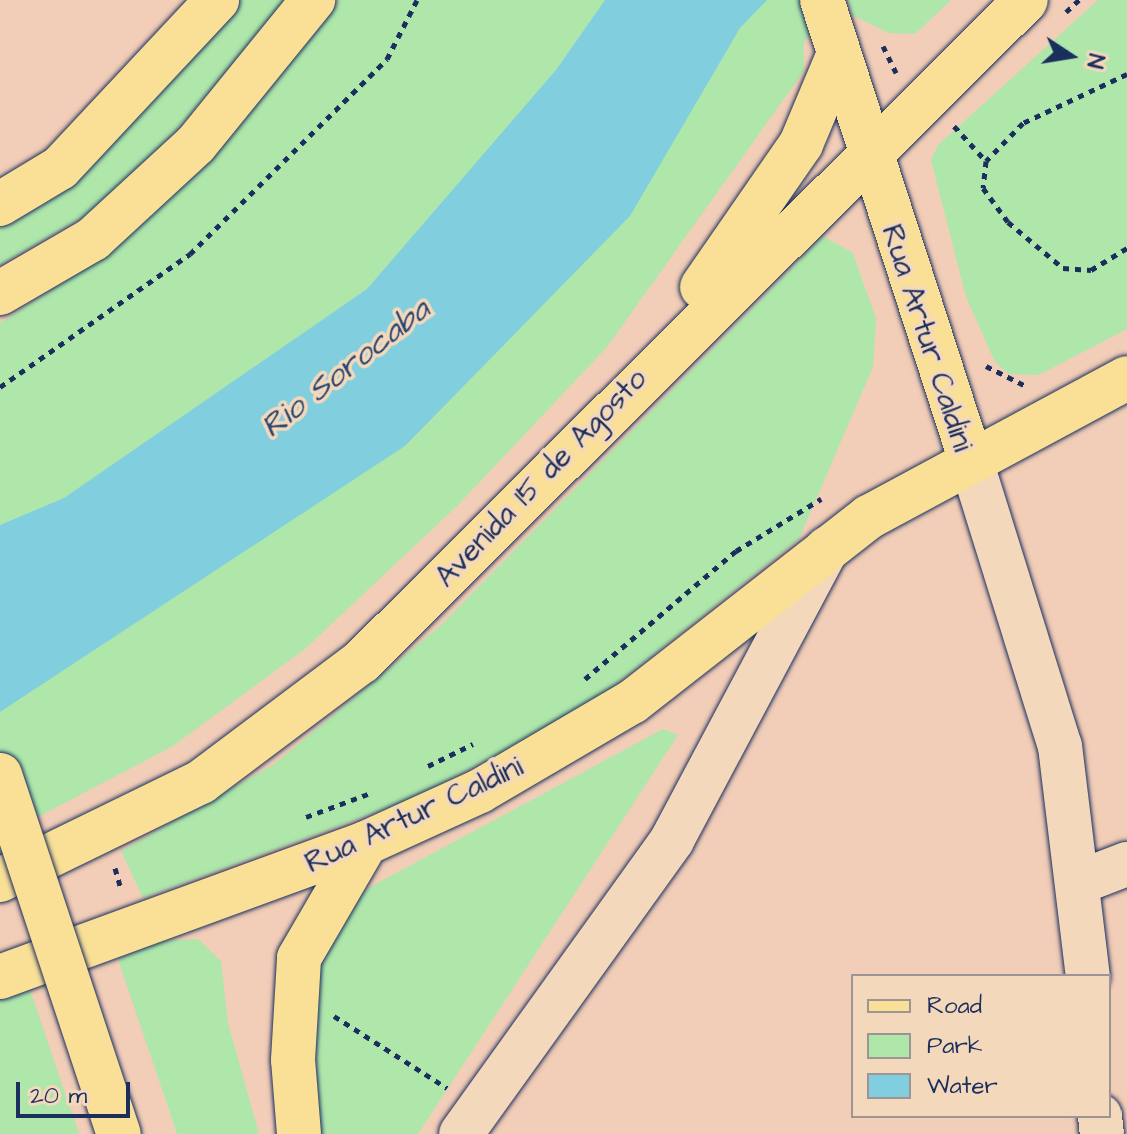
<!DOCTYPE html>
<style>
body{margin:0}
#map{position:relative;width:1127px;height:1134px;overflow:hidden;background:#f2cdb7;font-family:"Architects Daughter",sans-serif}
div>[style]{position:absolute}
.green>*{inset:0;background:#afe7ab}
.water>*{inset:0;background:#81cedf}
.path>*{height:5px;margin-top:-2.5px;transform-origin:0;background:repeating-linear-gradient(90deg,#1b2f5e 0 6px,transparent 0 12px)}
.roads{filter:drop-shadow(0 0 2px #1b2f5e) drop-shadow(0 0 2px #1b2f5e)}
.minor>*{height:44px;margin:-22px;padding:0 22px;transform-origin:22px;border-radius:22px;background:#f4d8bb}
.major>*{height:44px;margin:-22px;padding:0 22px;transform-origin:22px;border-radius:22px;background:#f9e096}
.highway>*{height:44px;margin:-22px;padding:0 22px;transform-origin:22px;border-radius:22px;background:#f9e096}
.bridges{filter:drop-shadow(0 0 2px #1b2f5e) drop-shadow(0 0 2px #1b2f5e)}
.highway-bridge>*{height:44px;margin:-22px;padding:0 22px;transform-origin:22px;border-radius:22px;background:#f9e096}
span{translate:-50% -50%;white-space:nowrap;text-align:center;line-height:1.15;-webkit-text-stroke:7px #f4d8bb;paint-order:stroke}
.street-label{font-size:30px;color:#1b2f5e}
.water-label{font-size:32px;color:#2a4771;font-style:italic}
.legend{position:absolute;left:851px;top:974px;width:260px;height:144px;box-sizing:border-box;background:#f4d8bb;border:2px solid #9d9496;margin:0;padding:10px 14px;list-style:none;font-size:24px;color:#1b2f5e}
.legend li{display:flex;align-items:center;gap:16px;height:40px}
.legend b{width:40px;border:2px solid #9d9496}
.north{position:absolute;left:1031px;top:16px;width:80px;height:80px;-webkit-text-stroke:6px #f4d8bb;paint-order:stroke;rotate:102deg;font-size:22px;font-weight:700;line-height:32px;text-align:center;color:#1b2f5e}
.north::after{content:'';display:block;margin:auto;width:28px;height:36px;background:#1b2f5e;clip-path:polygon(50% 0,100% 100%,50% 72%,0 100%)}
.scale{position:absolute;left:16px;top:1082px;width:114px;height:36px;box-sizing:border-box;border:4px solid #1b2f5e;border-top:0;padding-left:10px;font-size:24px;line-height:28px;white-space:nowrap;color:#1b2f5e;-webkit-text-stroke:6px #f4d8bb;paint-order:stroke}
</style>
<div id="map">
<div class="green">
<i style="clip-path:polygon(241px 0,287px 0,175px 132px,90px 213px,0 265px,0 217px,136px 109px)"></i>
<i style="clip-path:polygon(339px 0,846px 0,804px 42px,804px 71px,607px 347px,458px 505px,305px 649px,173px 746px,0 837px,0 323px,108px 253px,214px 155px)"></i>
<i style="clip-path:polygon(848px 0,951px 0,915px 34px,889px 33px,852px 15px)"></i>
<i style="clip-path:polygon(1098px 0,1127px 0,1127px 329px,1039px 375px,1009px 374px,995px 362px,966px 297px,931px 160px,938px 145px)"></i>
<i style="clip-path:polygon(823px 236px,853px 253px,876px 319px,873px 367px,799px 539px,578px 715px,404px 802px,143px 898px,121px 851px,273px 765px,440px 626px)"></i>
<i style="clip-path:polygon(663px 729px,678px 735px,418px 1134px,320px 1134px,312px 994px,319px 958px,350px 898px)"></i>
<i style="clip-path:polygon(198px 939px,221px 961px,228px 1023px,259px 1134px,177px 1134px,118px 959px,160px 941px)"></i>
<i style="clip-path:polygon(28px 984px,79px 1134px,0 1134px,0 993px)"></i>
</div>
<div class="water">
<i style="clip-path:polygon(605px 0,767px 0,740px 28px,630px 216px,405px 446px,0 712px,0 525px,64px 498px,367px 289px,556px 70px)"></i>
</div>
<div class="path">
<i style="left:1066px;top:12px;width:18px;rotate:-43deg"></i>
<i style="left:883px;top:46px;width:30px;rotate:64deg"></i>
<i style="left:1127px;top:74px;width:115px;rotate:154.8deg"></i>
<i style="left:1023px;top:123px;width:53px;rotate:134.2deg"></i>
<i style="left:986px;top:161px;width:27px;rotate:96deg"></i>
<i style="left:983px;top:188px;width:42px;rotate:53.7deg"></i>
<i style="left:1008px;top:222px;width:72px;rotate:39.9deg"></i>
<i style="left:1063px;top:268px;width:28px;rotate:4deg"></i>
<i style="left:1091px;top:270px;width:42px;rotate:-31.4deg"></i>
<i style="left:954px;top:126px;width:47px;rotate:47.6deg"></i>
<i style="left:986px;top:366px;width:45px;rotate:26.6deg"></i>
<i style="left:0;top:387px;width:232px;rotate:-35deg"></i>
<i style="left:190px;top:254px;width:277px;rotate:-44.7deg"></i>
<i style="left:387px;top:59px;width:66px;rotate:-63deg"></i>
<i style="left:585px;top:679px;width:198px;rotate:-40.3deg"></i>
<i style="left:736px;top:551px;width:100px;rotate:-31.5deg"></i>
<i style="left:428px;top:766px;width:50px;rotate:-26.1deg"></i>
<i style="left:306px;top:817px;width:66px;rotate:-20.4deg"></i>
<i style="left:115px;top:868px;width:22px;rotate:74deg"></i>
<i style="left:334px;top:1016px;width:134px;rotate:32.5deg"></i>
</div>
<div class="roads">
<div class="minor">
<i style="left:971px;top:461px;width:299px;rotate:72.7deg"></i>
<i style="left:1060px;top:746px;width:232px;rotate:83.1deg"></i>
<i style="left:1080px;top:882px;width:50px;rotate:-21deg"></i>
<i style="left:1100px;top:1116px;width:18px;rotate:84deg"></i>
<i style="left:461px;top:1134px;width:362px;rotate:-54.3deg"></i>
<i style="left:672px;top:840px;width:330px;rotate:-62deg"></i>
</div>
<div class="major">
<i style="left:822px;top:0;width:484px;rotate:72.1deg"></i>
<i style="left:0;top:204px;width:70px;rotate:-31deg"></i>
<i style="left:60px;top:168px;width:230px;rotate:-46.9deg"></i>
<i style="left:702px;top:287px;width:174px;rotate:-55.3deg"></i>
<i style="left:801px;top:144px;width:95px;rotate:-67.2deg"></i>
<i style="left:0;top:293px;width:108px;rotate:-30.1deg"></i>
<i style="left:93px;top:239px;width:140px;rotate:-42.7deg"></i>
<i style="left:196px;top:144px;width:186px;rotate:-50.9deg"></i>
<i style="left:0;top:880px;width:224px;rotate:-26deg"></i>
<i style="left:201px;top:782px;width:200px;rotate:-36.9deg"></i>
<i style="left:361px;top:662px;width:938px;rotate:-44.87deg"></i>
<i style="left:0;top:977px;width:390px;rotate:-20.1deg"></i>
<i style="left:366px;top:843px;width:125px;rotate:-24.5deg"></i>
<i style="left:480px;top:791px;width:176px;rotate:-30.4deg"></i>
<i style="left:632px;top:702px;width:301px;rotate:-38deg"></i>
<i style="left:869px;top:517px;width:293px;rotate:-28.3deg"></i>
</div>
<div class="highway">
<i style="left:299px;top:1134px;width:74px;rotate:-94.6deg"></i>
<i style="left:293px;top:1060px;width:102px;rotate:-86.6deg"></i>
<i style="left:299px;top:958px;width:133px;rotate:-59.8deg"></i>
</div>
</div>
<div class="bridges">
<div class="highway-bridge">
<i style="left:0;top:775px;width:378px;rotate:71.7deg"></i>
</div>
</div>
<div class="street-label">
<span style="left:927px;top:338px;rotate:72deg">Rua Artur Caldini</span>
<span style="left:541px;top:478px;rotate:-46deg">Avenida 15 de Agosto</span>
<span style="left:414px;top:815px;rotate:-25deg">Rua Artur Caldini</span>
</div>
<div class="water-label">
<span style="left:346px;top:369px;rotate:-38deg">Rio Sorocaba</span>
</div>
<ul class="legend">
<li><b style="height:10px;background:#f9e096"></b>Road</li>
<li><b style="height:22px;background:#afe7ab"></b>Park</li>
<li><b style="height:22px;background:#81cedf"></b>Water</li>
</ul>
<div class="north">N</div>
<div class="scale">20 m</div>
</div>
